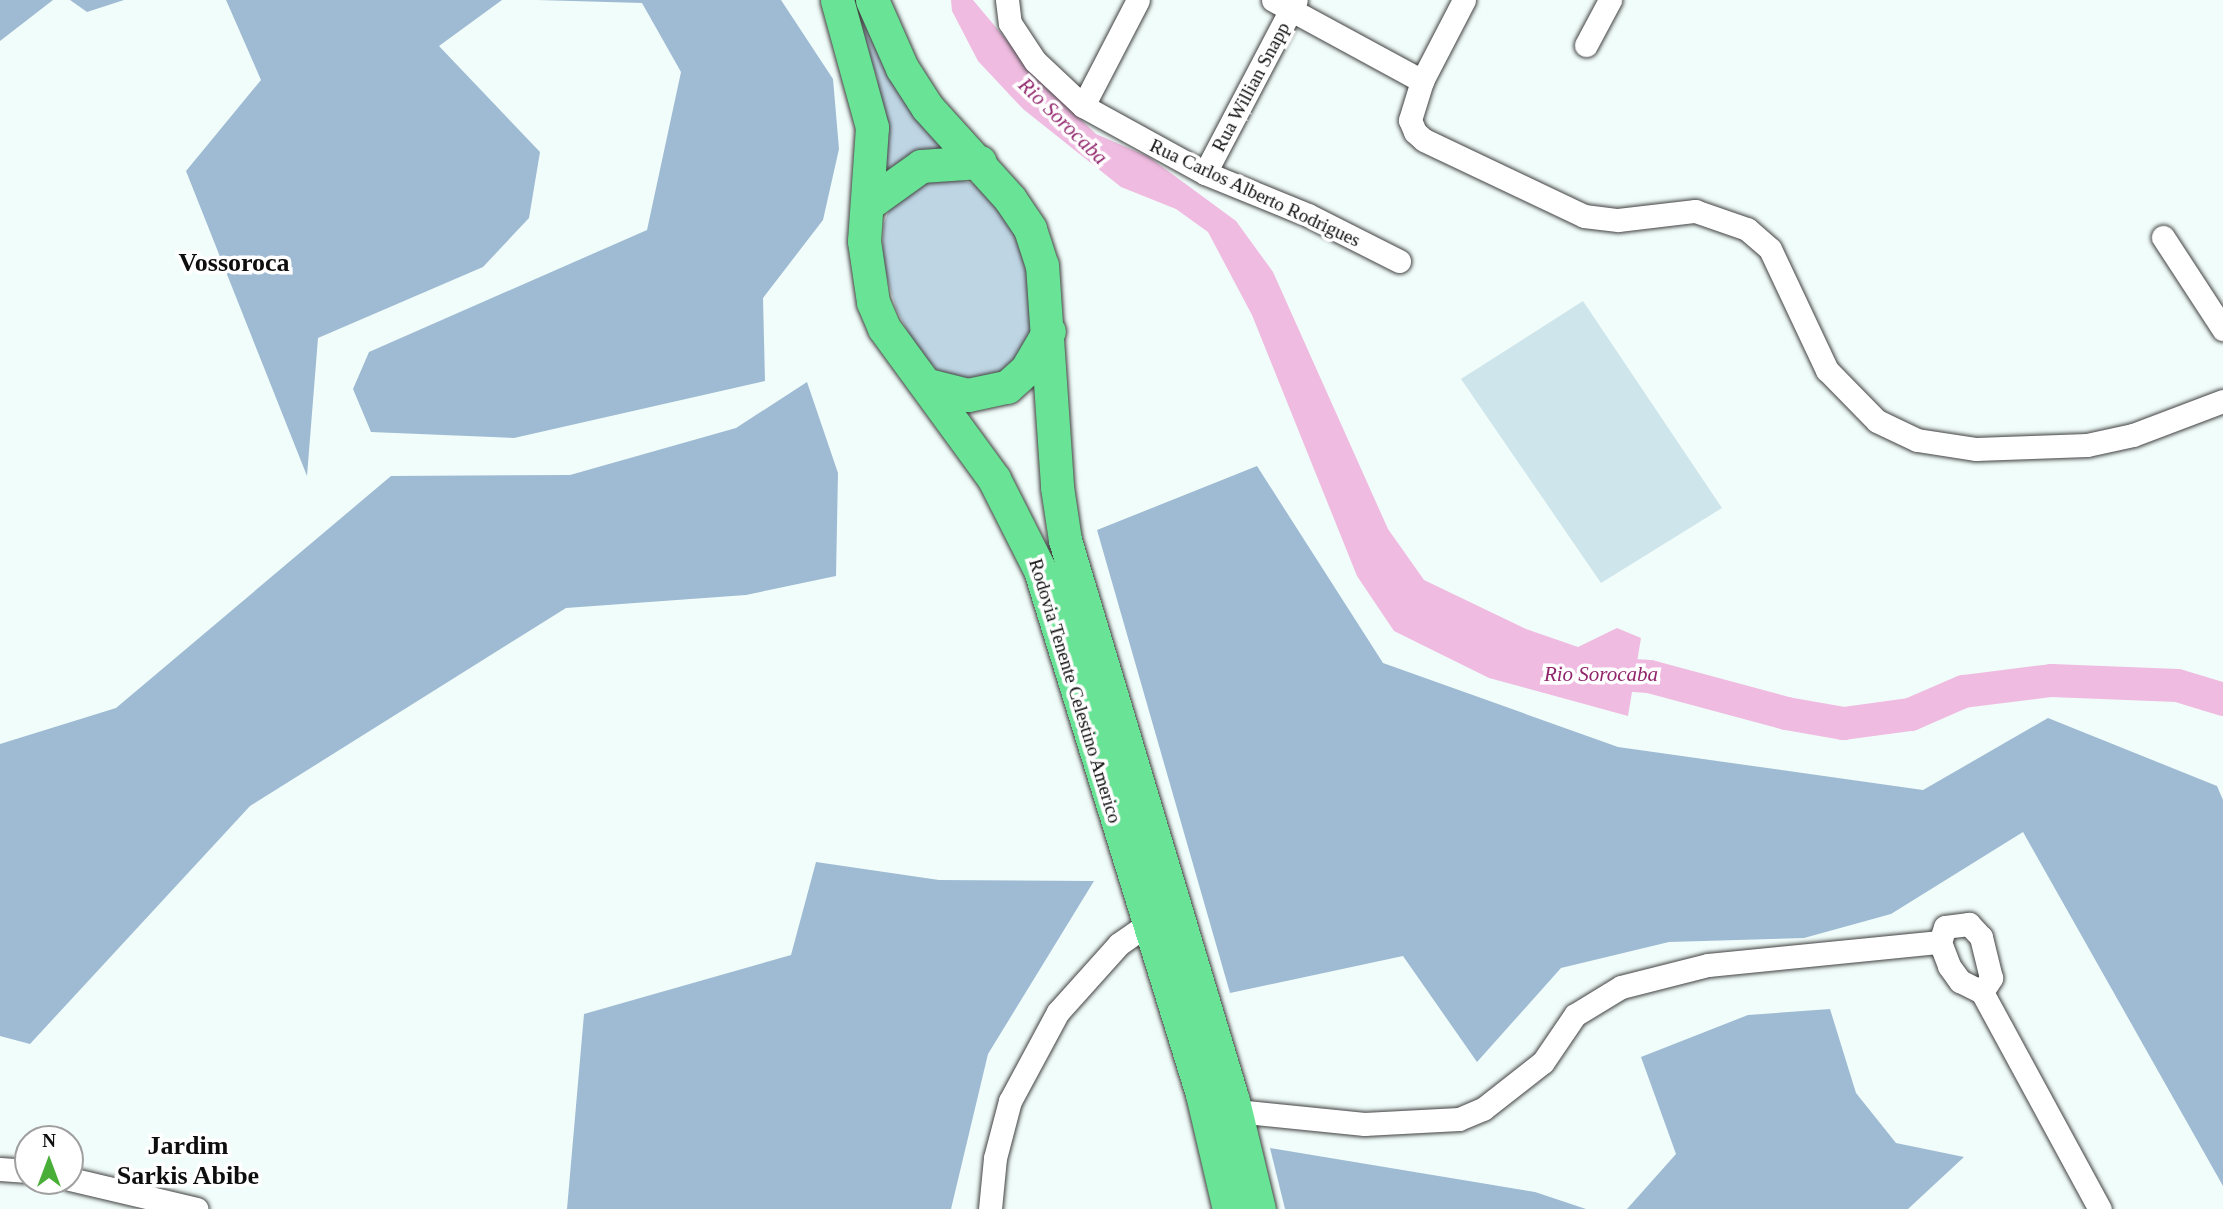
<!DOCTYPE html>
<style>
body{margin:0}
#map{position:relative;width:2223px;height:1209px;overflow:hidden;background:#f1fdfa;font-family:Georgia,serif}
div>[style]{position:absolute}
.green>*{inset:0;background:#bed5e4}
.forest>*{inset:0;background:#9fbbd3}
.pitch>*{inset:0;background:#cfe5ec}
.water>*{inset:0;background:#efbbe0}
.river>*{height:33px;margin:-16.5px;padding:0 16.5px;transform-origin:16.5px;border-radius:16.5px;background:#efbbe0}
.roads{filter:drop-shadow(0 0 2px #414141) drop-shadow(0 0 2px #414141)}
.minor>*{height:23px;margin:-11.5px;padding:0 11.5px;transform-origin:11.5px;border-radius:11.5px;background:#fff}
.highway>*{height:33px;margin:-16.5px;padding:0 16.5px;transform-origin:16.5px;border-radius:16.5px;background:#69e395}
span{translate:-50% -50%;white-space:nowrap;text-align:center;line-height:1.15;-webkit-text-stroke:7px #fff;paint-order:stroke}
.street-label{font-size:19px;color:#0e0e0e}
.water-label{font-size:21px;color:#91266d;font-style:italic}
.district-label{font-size:26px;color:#0e0e0e;font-weight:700}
.north{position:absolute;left:14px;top:1125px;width:70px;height:70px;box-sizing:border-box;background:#fff;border:2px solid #9f9f9f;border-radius:50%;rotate:0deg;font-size:19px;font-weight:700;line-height:28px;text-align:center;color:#0e0e0e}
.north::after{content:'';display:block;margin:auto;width:24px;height:32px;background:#48ae37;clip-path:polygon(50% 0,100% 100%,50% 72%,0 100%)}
</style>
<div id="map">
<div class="green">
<i style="clip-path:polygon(846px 0,861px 0,904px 102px,926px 131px,953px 154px,919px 154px,887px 170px,877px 77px)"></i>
<i style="clip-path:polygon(950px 177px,974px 184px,1003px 214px,1028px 259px,1035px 331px,1015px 371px,949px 381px,917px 350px,896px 308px,882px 260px,884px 224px,892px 201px,904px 187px)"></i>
</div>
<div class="forest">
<i style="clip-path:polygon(0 0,53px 0,0 41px)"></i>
<i style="clip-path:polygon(70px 0,124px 0,87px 12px)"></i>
<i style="clip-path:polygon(226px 0,502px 0,439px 46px,540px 152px,529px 218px,483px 267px,318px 338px,307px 476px,186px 171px,261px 80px)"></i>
<i style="clip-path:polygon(537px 0,781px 0,833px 79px,839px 149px,823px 220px,763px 298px,765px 381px,514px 438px,371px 432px,353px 389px,369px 352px,647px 230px,681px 72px,642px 3px)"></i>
<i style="clip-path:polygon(807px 382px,838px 473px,836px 576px,746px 595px,566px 608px,250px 806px,30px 1044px,0 1036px,0 744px,116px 708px,391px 476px,570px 475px,736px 428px)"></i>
<i style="clip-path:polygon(1257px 466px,1383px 663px,1618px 747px,1923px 790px,2048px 718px,2217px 786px,2223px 800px,2223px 1186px,2023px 832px,1891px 914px,1804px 938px,1669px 942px,1561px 968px,1477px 1062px,1403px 956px,1230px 993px,1097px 530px)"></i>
<i style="clip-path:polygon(816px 862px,939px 880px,1094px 881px,988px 1054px,951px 1209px,567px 1209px,584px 1014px,791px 955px)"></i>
<i style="clip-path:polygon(1830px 1009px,1856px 1093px,1896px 1143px,1964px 1157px,1908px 1209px,1627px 1209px,1676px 1154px,1641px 1057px,1748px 1015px)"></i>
<i style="clip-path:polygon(1270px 1148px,1535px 1192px,1586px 1209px,1285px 1209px)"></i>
</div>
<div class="pitch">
<i style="clip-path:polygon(1583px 301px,1722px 508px,1601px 583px,1461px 379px)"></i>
</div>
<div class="water">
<i style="clip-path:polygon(951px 0,973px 0,1041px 81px,1096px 134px,1149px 157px,1236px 221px,1273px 272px,1388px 529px,1424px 580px,1526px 629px,1578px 647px,1617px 628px,1641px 638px,1628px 716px,1489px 678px,1394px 631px,1357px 576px,1252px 315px,1208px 232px,1176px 209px,1121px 187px,1023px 109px,978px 61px,952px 11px)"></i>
</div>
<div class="river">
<i style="left:1588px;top:672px;width:61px;rotate:3.8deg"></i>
<i style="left:1649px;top:676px;width:142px;rotate:15.1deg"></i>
<i style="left:1786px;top:713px;width:58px;rotate:10deg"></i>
<i style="left:1843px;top:723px;width:68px;rotate:-7.7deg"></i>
<i style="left:1910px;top:714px;width:58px;rotate:-23.5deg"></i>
<i style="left:1963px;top:691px;width:89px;rotate:-7.1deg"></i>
<i style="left:2051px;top:680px;width:126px;rotate:2.3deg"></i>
<i style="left:2177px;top:685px;width:48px;rotate:16.9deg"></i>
</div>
<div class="roads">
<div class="minor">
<i style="left:1007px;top:0;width:23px;rotate:83deg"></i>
<i style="left:1010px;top:23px;width:45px;rotate:56.7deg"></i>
<i style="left:1035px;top:61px;width:66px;rotate:43.2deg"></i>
<i style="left:1083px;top:106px;width:139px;rotate:28.8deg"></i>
<i style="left:1205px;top:173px;width:111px;rotate:22.2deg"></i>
<i style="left:1308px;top:215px;width:102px;rotate:26.8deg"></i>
<i style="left:1273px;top:0;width:170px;rotate:28.5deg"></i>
<i style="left:1464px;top:0;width:91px;rotate:117.4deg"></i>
<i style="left:1422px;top:81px;width:41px;rotate:107.1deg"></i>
<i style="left:1410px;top:120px;width:13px;rotate:67deg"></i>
<i style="left:1415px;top:132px;width:12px;rotate:42deg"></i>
<i style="left:1424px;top:140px;width:177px;rotate:25.4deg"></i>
<i style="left:1584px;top:216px;width:34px;rotate:7deg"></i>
<i style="left:1618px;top:220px;width:78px;rotate:-6.7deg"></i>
<i style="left:1695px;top:211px;width:55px;rotate:19.1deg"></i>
<i style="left:1747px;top:229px;width:30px;rotate:41deg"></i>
<i style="left:1770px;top:249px;width:134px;rotate:64.8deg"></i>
<i style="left:1827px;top:370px;width:71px;rotate:45.6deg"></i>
<i style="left:1877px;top:421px;width:44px;rotate:25.4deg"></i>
<i style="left:1917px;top:440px;width:60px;rotate:8.7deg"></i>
<i style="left:1976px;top:449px;width:111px;rotate:-2.1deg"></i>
<i style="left:2087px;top:445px;width:47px;rotate:-12.3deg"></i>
<i style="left:2133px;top:435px;width:96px;rotate:-20.7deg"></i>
<i style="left:1586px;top:45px;width:51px;rotate:-61.9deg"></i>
<i style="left:1083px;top:106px;width:119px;rotate:-62.6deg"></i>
<i style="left:1205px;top:173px;width:195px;rotate:-62.3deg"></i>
<i style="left:2163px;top:237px;width:110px;rotate:56.9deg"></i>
<i style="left:1982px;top:992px;width:17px;rotate:-57deg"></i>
<i style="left:1991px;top:978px;width:42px;rotate:-103.7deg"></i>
<i style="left:1981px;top:937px;width:18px;rotate:-133deg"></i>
<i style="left:1969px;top:924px;width:24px;rotate:173deg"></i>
<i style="left:1945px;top:927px;width:16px;rotate:108deg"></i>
<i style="left:1940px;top:942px;width:26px;rotate:69deg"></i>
<i style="left:1949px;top:966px;width:19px;rotate:54deg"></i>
<i style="left:1960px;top:981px;width:25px;rotate:27deg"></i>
<i style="left:1982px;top:992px;width:247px;rotate:61.5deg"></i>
<i style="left:1236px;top:1111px;width:129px;rotate:5.8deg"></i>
<i style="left:1364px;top:1124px;width:95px;rotate:-3deg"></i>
<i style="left:1459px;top:1119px;width:26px;rotate:-23deg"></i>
<i style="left:1483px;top:1109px;width:76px;rotate:-38.1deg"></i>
<i style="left:1543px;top:1062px;width:57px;rotate:-55.8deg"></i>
<i style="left:1575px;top:1015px;width:54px;rotate:-31.3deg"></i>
<i style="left:1621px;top:987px;width:90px;rotate:-14.2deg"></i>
<i style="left:1708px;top:965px;width:233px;rotate:-5.7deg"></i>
<i style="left:0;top:1169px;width:28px;rotate:4deg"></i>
<i style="left:70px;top:1179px;width:130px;rotate:13.3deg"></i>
<i style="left:990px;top:1209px;width:51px;rotate:-84.4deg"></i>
<i style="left:995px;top:1158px;width:59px;rotate:-75.3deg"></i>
<i style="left:1010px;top:1101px;width:101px;rotate:-61.7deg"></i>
<i style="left:1058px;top:1012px;width:91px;rotate:-48.1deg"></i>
<i style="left:1119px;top:944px;width:39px;rotate:-35deg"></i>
</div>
<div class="highway">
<i style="left:837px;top:0;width:132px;rotate:74.6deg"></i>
<i style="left:872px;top:127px;width:114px;rotate:94deg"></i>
<i style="left:864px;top:241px;width:62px;rotate:81.6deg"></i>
<i style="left:873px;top:302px;width:28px;rotate:67deg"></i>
<i style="left:884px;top:328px;width:187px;rotate:53.9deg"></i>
<i style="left:994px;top:479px;width:102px;rotate:63.2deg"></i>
<i style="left:1040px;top:570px;width:548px;rotate:72.82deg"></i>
<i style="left:1202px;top:1094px;width:118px;rotate:76.8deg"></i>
<i style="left:872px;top:0;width:74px;rotate:66.2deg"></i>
<i style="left:902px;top:68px;width:46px;rotate:57.3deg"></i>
<i style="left:927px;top:107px;width:124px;rotate:47.9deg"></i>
<i style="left:1010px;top:199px;width:36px;rotate:56deg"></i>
<i style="left:1030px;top:229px;width:38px;rotate:72deg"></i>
<i style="left:1042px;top:265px;width:223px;rotate:86.1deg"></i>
<i style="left:1057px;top:487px;width:54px;rotate:81.4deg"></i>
<i style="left:1065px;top:540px;width:586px;rotate:73.33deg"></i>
<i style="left:1233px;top:1101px;width:111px;rotate:76.5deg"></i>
<i style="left:868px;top:204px;width:65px;rotate:-35.6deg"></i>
<i style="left:921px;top:166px;width:59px;rotate:-3.9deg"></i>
<i style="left:928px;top:385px;width:41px;rotate:14deg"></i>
<i style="left:968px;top:395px;width:40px;rotate:-12deg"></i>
<i style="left:1007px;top:387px;width:25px;rotate:-42deg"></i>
<i style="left:1026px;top:370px;width:45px;rotate:-59.5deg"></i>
</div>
</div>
<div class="street-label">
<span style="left:1251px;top:87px;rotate:-62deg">Rua Willian Snapp</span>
<span style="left:1255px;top:193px;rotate:25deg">Rua Carlos Alberto Rodrigues</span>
<span style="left:1075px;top:691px;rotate:73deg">Rodovia Tenente Celestino Americo</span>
</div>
<div class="water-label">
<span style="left:1063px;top:121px;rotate:44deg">Rio Sorocaba</span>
<span style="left:1601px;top:674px">Rio Sorocaba</span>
</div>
<div class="district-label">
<span style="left:234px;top:263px">Vossoroca</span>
<span style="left:188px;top:1161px">Jardim<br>Sarkis Abibe</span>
</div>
<div class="north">N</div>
</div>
